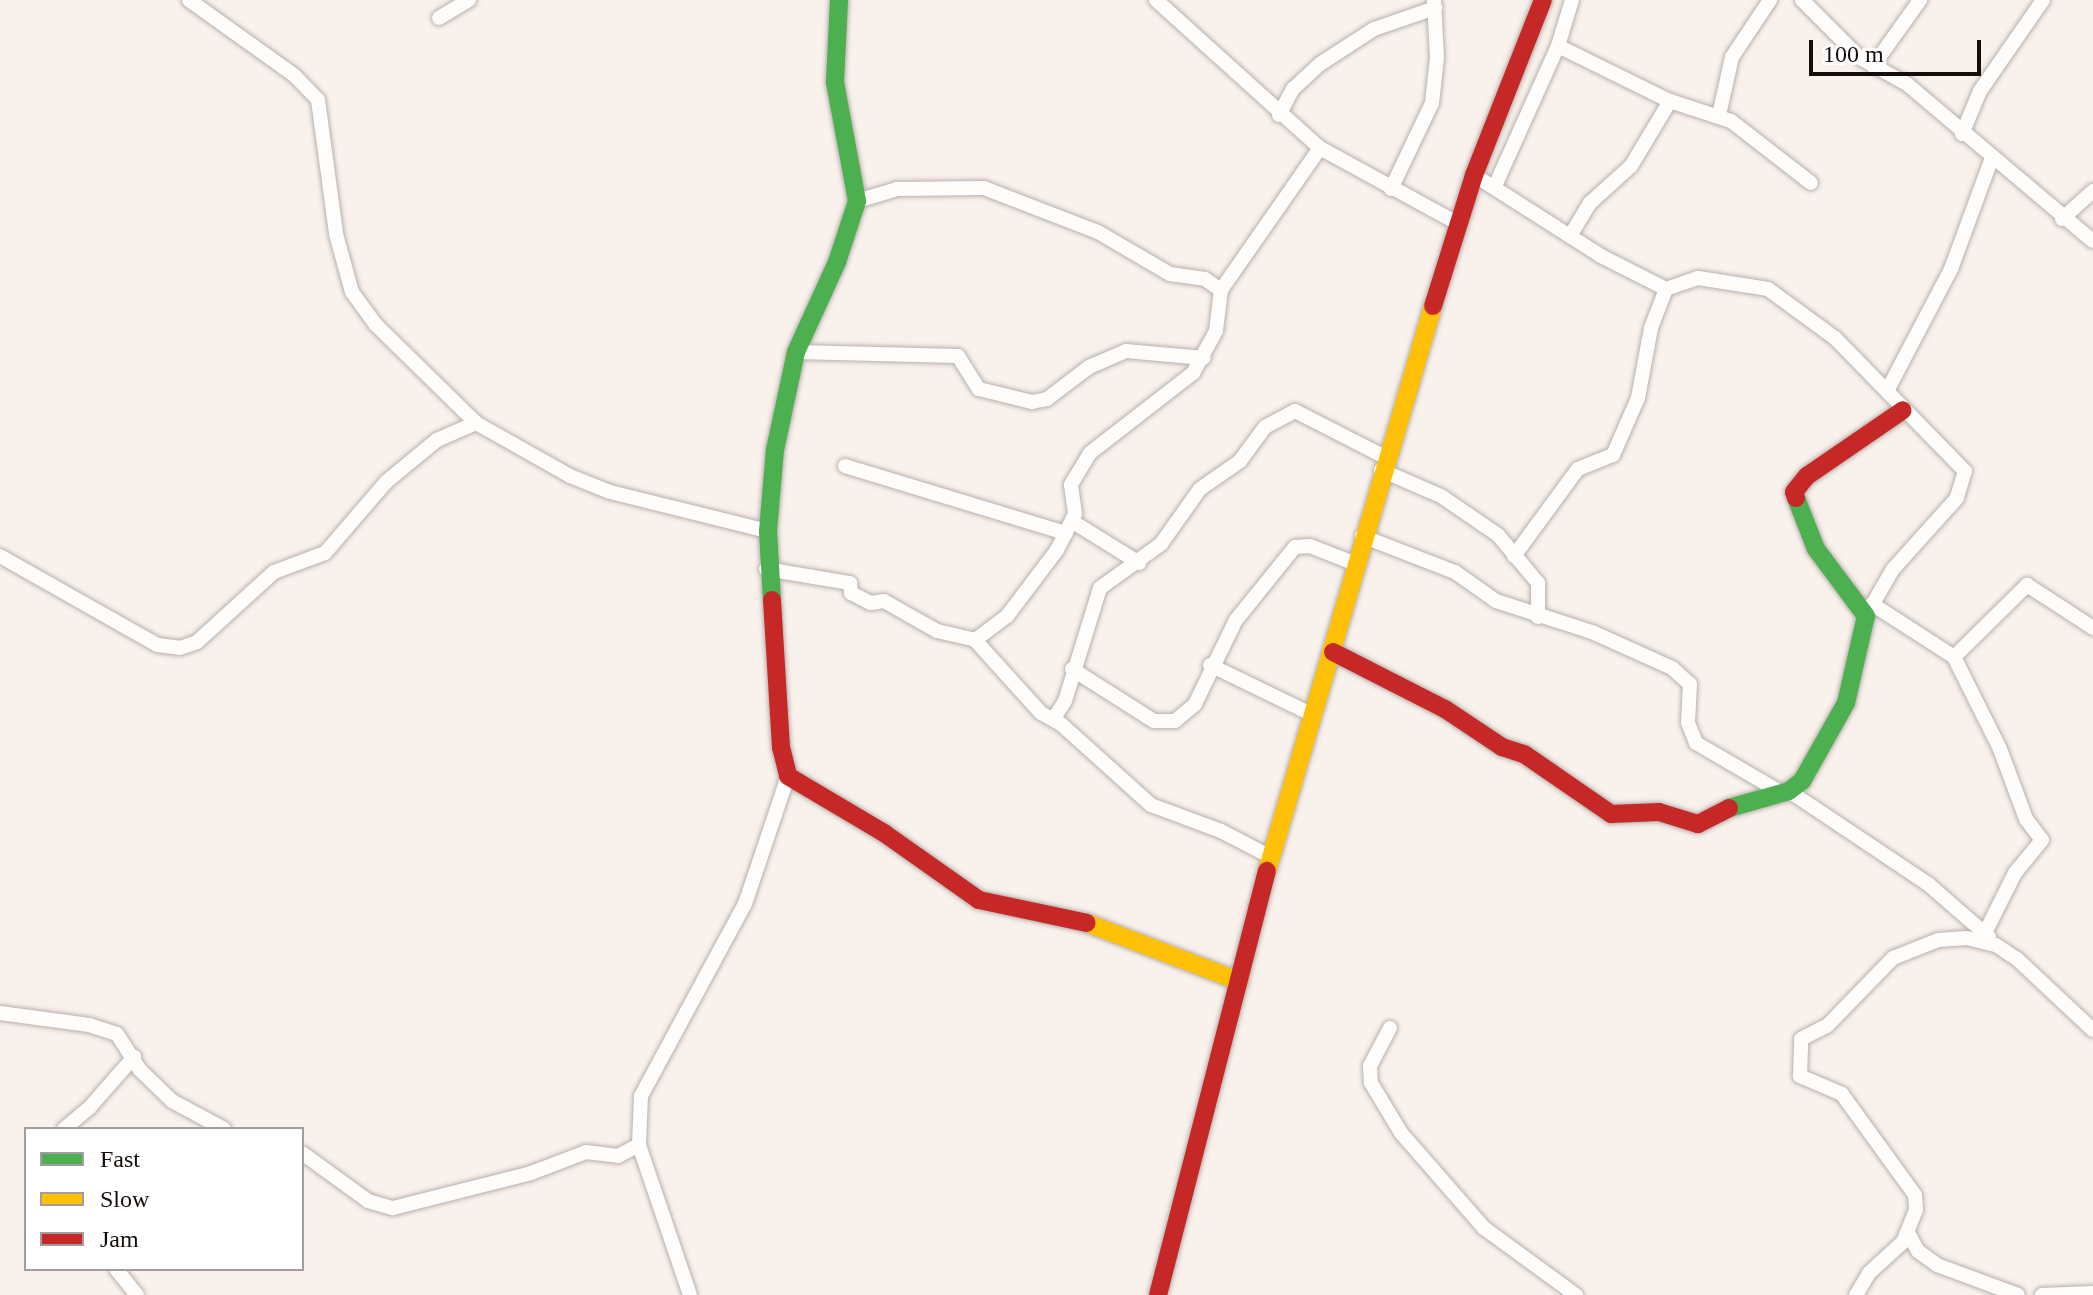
<!DOCTYPE html>
<style>
body{margin:0}
#map{position:relative;width:2093px;height:1295px;overflow:hidden;background:#f9f1ec;font-family:Georgia,serif}
div>[style]{position:absolute}
.roads{filter:drop-shadow(0 0 2px #b7b0ab) drop-shadow(0 0 2px #b7b0ab)}
.street>*{height:14px;margin:-7px;padding:0 7px;transform-origin:7px;border-radius:7px;background:#fefdfc}
.fast>*{height:18px;margin:-9px;padding:0 9px;transform-origin:9px;border-radius:9px;background:#4caf50}
.slow>*{height:18px;margin:-9px;padding:0 9px;transform-origin:9px;border-radius:9px;background:#ffc107}
.jam>*{height:18px;margin:-9px;padding:0 9px;transform-origin:9px;border-radius:9px;background:#c62828}
span{translate:-50% -50%;white-space:nowrap;text-align:center;line-height:1.15;-webkit-text-stroke:7px #fff;paint-order:stroke}
.legend{position:absolute;left:24px;top:1127px;width:280px;height:144px;box-sizing:border-box;background:#fff;border:2px solid #a19e9d;margin:0;padding:10px 14px;list-style:none;font-size:24px;color:#150d09}
.legend li{display:flex;align-items:center;gap:16px;height:40px}
.legend b{width:40px;border:2px solid #a19e9d}
.scale{position:absolute;left:1809px;top:40px;width:172px;height:36px;box-sizing:border-box;border:4px solid #150d09;border-top:0;padding-left:10px;font-size:24px;line-height:28px;white-space:nowrap;color:#150d09;-webkit-text-stroke:6px #fff;paint-order:stroke}
</style>
<div id="map">
<div class="roads">
<div class="street">
<i style="left:189px;top:0;width:130px;rotate:35.6deg"></i>
<i style="left:295px;top:76px;width:33px;rotate:46deg"></i>
<i style="left:318px;top:100px;width:135px;rotate:82.3deg"></i>
<i style="left:336px;top:234px;width:60px;rotate:74.6deg"></i>
<i style="left:352px;top:292px;width:41px;rotate:54deg"></i>
<i style="left:376px;top:325px;width:140px;rotate:44.4deg"></i>
<i style="left:476px;top:423px;width:108px;rotate:29.4deg"></i>
<i style="left:570px;top:476px;width:43px;rotate:21.8deg"></i>
<i style="left:610px;top:492px;width:163px;rotate:13.9deg"></i>
<i style="left:1156px;top:0;width:221px;rotate:42.1deg"></i>
<i style="left:1802px;top:0;width:82px;rotate:45deg"></i>
<i style="left:1860px;top:58px;width:54px;rotate:29deg"></i>
<i style="left:1907px;top:84px;width:243px;rotate:40.2deg"></i>
<i style="left:439px;top:18px;width:35px;rotate:-31deg"></i>
<i style="left:1558px;top:46px;width:125px;rotate:26.2deg"></i>
<i style="left:1670px;top:101px;width:64px;rotate:18.2deg"></i>
<i style="left:1731px;top:121px;width:101px;rotate:37.8deg"></i>
<i style="left:1873px;top:66px;width:81px;rotate:-54.5deg"></i>
<i style="left:1279px;top:115px;width:30px;rotate:-62deg"></i>
<i style="left:1293px;top:89px;width:37px;rotate:-43deg"></i>
<i style="left:1320px;top:64px;width:64px;rotate:-32.9deg"></i>
<i style="left:1374px;top:29px;width:65px;rotate:-19deg"></i>
<i style="left:1719px;top:115px;width:59px;rotate:-77.4deg"></i>
<i style="left:1732px;top:57px;width:69px;rotate:-56.3deg"></i>
<i style="left:1962px;top:134px;width:47px;rotate:-67.3deg"></i>
<i style="left:1980px;top:91px;width:111px;rotate:-55.3deg"></i>
<i style="left:1474px;top:175px;width:151px;rotate:32.5deg"></i>
<i style="left:1601px;top:256px;width:73px;rotate:26.9deg"></i>
<i style="left:1495px;top:186px;width:154px;rotate:-65.8deg"></i>
<i style="left:1558px;top:46px;width:48px;rotate:-73.1deg"></i>
<i style="left:1391px;top:189px;width:95px;rotate:-64.5deg"></i>
<i style="left:1432px;top:103px;width:45px;rotate:-83.7deg"></i>
<i style="left:1437px;top:58px;width:58px;rotate:-93deg"></i>
<i style="left:857px;top:201px;width:42px;rotate:-16.7deg"></i>
<i style="left:897px;top:189px;width:87px;rotate:-0.7deg"></i>
<i style="left:984px;top:188px;width:122px;rotate:21.1deg"></i>
<i style="left:1098px;top:232px;width:83px;rotate:30.3deg"></i>
<i style="left:1170px;top:274px;width:35px;rotate:8deg"></i>
<i style="left:1205px;top:279px;width:19px;rotate:35deg"></i>
<i style="left:1221px;top:290px;width:41px;rotate:97deg"></i>
<i style="left:1216px;top:331px;width:48px;rotate:118.7deg"></i>
<i style="left:1193px;top:373px;width:130px;rotate:142.2deg"></i>
<i style="left:1090px;top:453px;width:37px;rotate:121deg"></i>
<i style="left:1071px;top:485px;width:29px;rotate:82deg"></i>
<i style="left:1075px;top:514px;width:40px;rotate:116.6deg"></i>
<i style="left:1057px;top:550px;width:83px;rotate:127.1deg"></i>
<i style="left:1007px;top:616px;width:40px;rotate:143deg"></i>
<i style="left:2062px;top:219px;width:42px;rotate:-42.1deg"></i>
<i style="left:1570px;top:236px;width:39px;rotate:-59deg"></i>
<i style="left:1590px;top:203px;width:55px;rotate:-42.1deg"></i>
<i style="left:1631px;top:166px;width:76px;rotate:-59deg"></i>
<i style="left:1221px;top:290px;width:173px;rotate:-55.1deg"></i>
<i style="left:1320px;top:148px;width:158px;rotate:28.7deg"></i>
<i style="left:796px;top:352px;width:162px;rotate:1.4deg"></i>
<i style="left:958px;top:356px;width:39px;rotate:58deg"></i>
<i style="left:979px;top:389px;width:55px;rotate:13.8deg"></i>
<i style="left:1032px;top:402px;width:15px;rotate:-11deg"></i>
<i style="left:1047px;top:399px;width:53px;rotate:-37.3deg"></i>
<i style="left:1089px;top:367px;width:40px;rotate:-23.4deg"></i>
<i style="left:1126px;top:351px;width:78px;rotate:5.1deg"></i>
<i style="left:1888px;top:389px;width:136px;rotate:-62.3deg"></i>
<i style="left:1951px;top:269px;width:116px;rotate:-69.8deg"></i>
<i style="left:845px;top:466px;width:231px;rotate:16.9deg"></i>
<i style="left:1381px;top:470px;width:65px;rotate:23.4deg"></i>
<i style="left:1441px;top:496px;width:69px;rotate:34.4deg"></i>
<i style="left:1498px;top:535px;width:62px;rotate:50.2deg"></i>
<i style="left:1538px;top:583px;width:34px;rotate:90deg"></i>
<i style="left:1073px;top:522px;width:78px;rotate:31.8deg"></i>
<i style="left:1362px;top:536px;width:100px;rotate:21.2deg"></i>
<i style="left:1455px;top:572px;width:50px;rotate:35.3deg"></i>
<i style="left:1496px;top:601px;width:101px;rotate:17.9deg"></i>
<i style="left:1592px;top:632px;width:88px;rotate:24.2deg"></i>
<i style="left:1672px;top:668px;width:24px;rotate:42deg"></i>
<i style="left:1690px;top:684px;width:39px;rotate:93deg"></i>
<i style="left:1688px;top:723px;width:22px;rotate:68deg"></i>
<i style="left:1696px;top:743px;width:99px;rotate:30.2deg"></i>
<i style="left:0;top:556px;width:180px;rotate:29.5deg"></i>
<i style="left:157px;top:645px;width:23px;rotate:7deg"></i>
<i style="left:180px;top:648px;width:18px;rotate:-19deg"></i>
<i style="left:197px;top:642px;width:104px;rotate:-42.3deg"></i>
<i style="left:274px;top:572px;width:54px;rotate:-20.4deg"></i>
<i style="left:325px;top:553px;width:94px;rotate:-49.3deg"></i>
<i style="left:386px;top:482px;width:66px;rotate:-39.5deg"></i>
<i style="left:437px;top:440px;width:43px;rotate:-23.6deg"></i>
<i style="left:1514px;top:556px;width:108px;rotate:-53.7deg"></i>
<i style="left:1578px;top:469px;width:38px;rotate:-22deg"></i>
<i style="left:1613px;top:455px;width:62px;rotate:-66.3deg"></i>
<i style="left:1638px;top:398px;width:71px;rotate:-79.5deg"></i>
<i style="left:1651px;top:328px;width:42px;rotate:-69deg"></i>
<i style="left:1666px;top:289px;width:34px;rotate:-19deg"></i>
<i style="left:1698px;top:278px;width:71px;rotate:8.9deg"></i>
<i style="left:1768px;top:289px;width:83px;rotate:36.2deg"></i>
<i style="left:1835px;top:338px;width:186px;rotate:45.7deg"></i>
<i style="left:1965px;top:471px;width:28px;rotate:107deg"></i>
<i style="left:1957px;top:498px;width:96px;rotate:132deg"></i>
<i style="left:1893px;top:569px;width:54px;rotate:119.9deg"></i>
<i style="left:766px;top:569px;width:85px;rotate:9.5deg"></i>
<i style="left:850px;top:583px;width:10px;rotate:84deg"></i>
<i style="left:851px;top:593px;width:22px;rotate:27deg"></i>
<i style="left:871px;top:603px;width:13px;rotate:-9deg"></i>
<i style="left:884px;top:601px;width:61px;rotate:29.5deg"></i>
<i style="left:937px;top:631px;width:39px;rotate:13deg"></i>
<i style="left:975px;top:640px;width:98px;rotate:47.9deg"></i>
<i style="left:1041px;top:713px;width:23px;rotate:29deg"></i>
<i style="left:1061px;top:724px;width:121px;rotate:42deg"></i>
<i style="left:1151px;top:805px;width:75px;rotate:20.4deg"></i>
<i style="left:1221px;top:831px;width:56px;rotate:27.5deg"></i>
<i style="left:1872px;top:604px;width:98px;rotate:32.9deg"></i>
<i style="left:1954px;top:657px;width:103px;rotate:63.4deg"></i>
<i style="left:2000px;top:749px;width:75px;rotate:69.6deg"></i>
<i style="left:2026px;top:819px;width:26px;rotate:53deg"></i>
<i style="left:2042px;top:840px;width:43px;rotate:129.3deg"></i>
<i style="left:2015px;top:873px;width:67px;rotate:116.6deg"></i>
<i style="left:1954px;top:657px;width:103px;rotate:-44.6deg"></i>
<i style="left:2027px;top:585px;width:79px;rotate:33.1deg"></i>
<i style="left:1210px;top:665px;width:114px;rotate:25.9deg"></i>
<i style="left:1072px;top:669px;width:97px;rotate:32.4deg"></i>
<i style="left:1154px;top:721px;width:21px"></i>
<i style="left:1175px;top:721px;width:26px;rotate:-40deg"></i>
<i style="left:1195px;top:704px;width:93px;rotate:-64deg"></i>
<i style="left:1236px;top:620px;width:94px;rotate:-51.1deg"></i>
<i style="left:1295px;top:547px;width:15px;rotate:-4deg"></i>
<i style="left:1310px;top:546px;width:49px;rotate:21.4deg"></i>
<i style="left:1054px;top:718px;width:20px;rotate:-57deg"></i>
<i style="left:1065px;top:701px;width:118px;rotate:-72.8deg"></i>
<i style="left:1100px;top:588px;width:75px;rotate:-35.8deg"></i>
<i style="left:1161px;top:544px;width:67px;rotate:-54.7deg"></i>
<i style="left:1200px;top:489px;width:49px;rotate:-35deg"></i>
<i style="left:1240px;top:461px;width:42px;rotate:-53.7deg"></i>
<i style="left:1265px;top:427px;width:34px;rotate:-28deg"></i>
<i style="left:1295px;top:411px;width:101px;rotate:27.1deg"></i>
<i style="left:1789px;top:791px;width:167px;rotate:33.8deg"></i>
<i style="left:1928px;top:884px;width:81px;rotate:41deg"></i>
<i style="left:0;top:1013px;width:90px;rotate:7.7deg"></i>
<i style="left:89px;top:1025px;width:29px;rotate:18deg"></i>
<i style="left:117px;top:1034px;width:43px;rotate:57.4deg"></i>
<i style="left:140px;top:1070px;width:45px;rotate:44.1deg"></i>
<i style="left:172px;top:1101px;width:59px;rotate:28.3deg"></i>
<i style="left:1390px;top:1028px;width:43px;rotate:117.8deg"></i>
<i style="left:1370px;top:1066px;width:17px;rotate:87deg"></i>
<i style="left:1371px;top:1083px;width:58px;rotate:59deg"></i>
<i style="left:1401px;top:1133px;width:126px;rotate:48.9deg"></i>
<i style="left:1484px;top:1228px;width:114px;rotate:36.1deg"></i>
<i style="left:64px;top:1129px;width:34px;rotate:-40deg"></i>
<i style="left:90px;top:1107px;width:67px;rotate:-48.7deg"></i>
<i style="left:302px;top:1153px;width:82px;rotate:36deg"></i>
<i style="left:368px;top:1201px;width:26px;rotate:16deg"></i>
<i style="left:393px;top:1208px;width:142px;rotate:-14.2deg"></i>
<i style="left:531px;top:1173px;width:59px;rotate:-20.9deg"></i>
<i style="left:586px;top:1152px;width:32px;rotate:7deg"></i>
<i style="left:618px;top:1156px;width:24px;rotate:-28deg"></i>
<i style="left:1908px;top:1233px;width:21px;rotate:61deg"></i>
<i style="left:1918px;top:1251px;width:24px;rotate:36deg"></i>
<i style="left:1937px;top:1265px;width:86px;rotate:20.3deg"></i>
<i style="left:116px;top:1269px;width:33px;rotate:51deg"></i>
<i style="left:690px;top:1295px;width:158px;rotate:-108.8deg"></i>
<i style="left:639px;top:1145px;width:49px;rotate:-87.7deg"></i>
<i style="left:641px;top:1096px;width:218px;rotate:-61.6deg"></i>
<i style="left:745px;top:904px;width:135px;rotate:-71.4deg"></i>
<i style="left:1856px;top:1295px;width:26px;rotate:-59deg"></i>
<i style="left:1869px;top:1273px;width:46px;rotate:-42.4deg"></i>
<i style="left:1903px;top:1242px;width:35px;rotate:-68deg"></i>
<i style="left:1916px;top:1209px;width:14px;rotate:-94deg"></i>
<i style="left:1915px;top:1195px;width:125px;rotate:-125.9deg"></i>
<i style="left:1842px;top:1094px;width:46px;rotate:-156.8deg"></i>
<i style="left:1800px;top:1076px;width:37px;rotate:-88deg"></i>
<i style="left:1801px;top:1039px;width:29px;rotate:-27deg"></i>
<i style="left:1827px;top:1026px;width:95px;rotate:-45.9deg"></i>
<i style="left:1893px;top:958px;width:48px;rotate:-21.8deg"></i>
<i style="left:1938px;top:940px;width:29px;rotate:-4deg"></i>
<i style="left:1967px;top:938px;width:30px;rotate:14deg"></i>
<i style="left:1996px;top:945px;width:25px;rotate:34deg"></i>
<i style="left:2017px;top:959px;width:104px;rotate:43.1deg"></i>
<i style="left:2042px;top:1295px;width:51px;rotate:-2.2deg"></i>
</div>
<div class="fast">
<i style="left:772px;top:600px;width:69px;rotate:-93.3deg"></i>
<i style="left:768px;top:531px;width:81px;rotate:-85.1deg"></i>
<i style="left:775px;top:450px;width:100px;rotate:-77.9deg"></i>
<i style="left:796px;top:352px;width:99px;rotate:-65.5deg"></i>
<i style="left:837px;top:262px;width:64px;rotate:-71.8deg"></i>
<i style="left:857px;top:201px;width:121px;rotate:-100.5deg"></i>
<i style="left:835px;top:82px;width:82px;rotate:-87.2deg"></i>
<i style="left:1729px;top:808px;width:62px;rotate:-15.8deg"></i>
<i style="left:1789px;top:791px;width:16px;rotate:-38deg"></i>
<i style="left:1802px;top:781px;width:90px;rotate:-60.6deg"></i>
<i style="left:1846px;top:703px;width:89px;rotate:-77.1deg"></i>
<i style="left:1866px;top:616px;width:84px;rotate:-126.7deg"></i>
<i style="left:1816px;top:549px;width:55px;rotate:-111.4deg"></i>
</div>
<div class="slow">
<i style="left:1267px;top:871px;width:589px;rotate:-73.63deg"></i>
<i style="left:1087px;top:923px;width:163px;rotate:20.9deg"></i>
</div>
<div class="jam">
<i style="left:1433px;top:306px;width:137px;rotate:-72.6deg"></i>
<i style="left:1474px;top:175px;width:188px;rotate:-68.5deg"></i>
<i style="left:1796px;top:498px;width:6px;rotate:-108deg"></i>
<i style="left:1794px;top:492px;width:21px;rotate:-51deg"></i>
<i style="left:1807px;top:476px;width:116px;rotate:-34.5deg"></i>
<i style="left:772px;top:600px;width:147px;rotate:86.5deg"></i>
<i style="left:781px;top:747px;width:30px;rotate:76deg"></i>
<i style="left:788px;top:776px;width:112px;rotate:30.7deg"></i>
<i style="left:884px;top:833px;width:116px;rotate:35.2deg"></i>
<i style="left:979px;top:900px;width:110px;rotate:12deg"></i>
<i style="left:1333px;top:652px;width:126px;rotate:27deg"></i>
<i style="left:1445px;top:709px;width:69px;rotate:33.7deg"></i>
<i style="left:1502px;top:747px;width:23px;rotate:18deg"></i>
<i style="left:1524px;top:754px;width:106px;rotate:34.6deg"></i>
<i style="left:1611px;top:814px;width:48px;rotate:-2.4deg"></i>
<i style="left:1659px;top:812px;width:41px;rotate:17.1deg"></i>
<i style="left:1698px;top:824px;width:35px;rotate:-27deg"></i>
<i style="left:1158px;top:1295px;width:438px;rotate:-75.6deg"></i>
</div>
</div>
<ul class="legend">
<li><b style="height:10px;background:#4caf50"></b>Fast</li>
<li><b style="height:10px;background:#ffc107"></b>Slow</li>
<li><b style="height:10px;background:#c62828"></b>Jam</li>
</ul>
<div class="scale">100 m</div>
</div>
